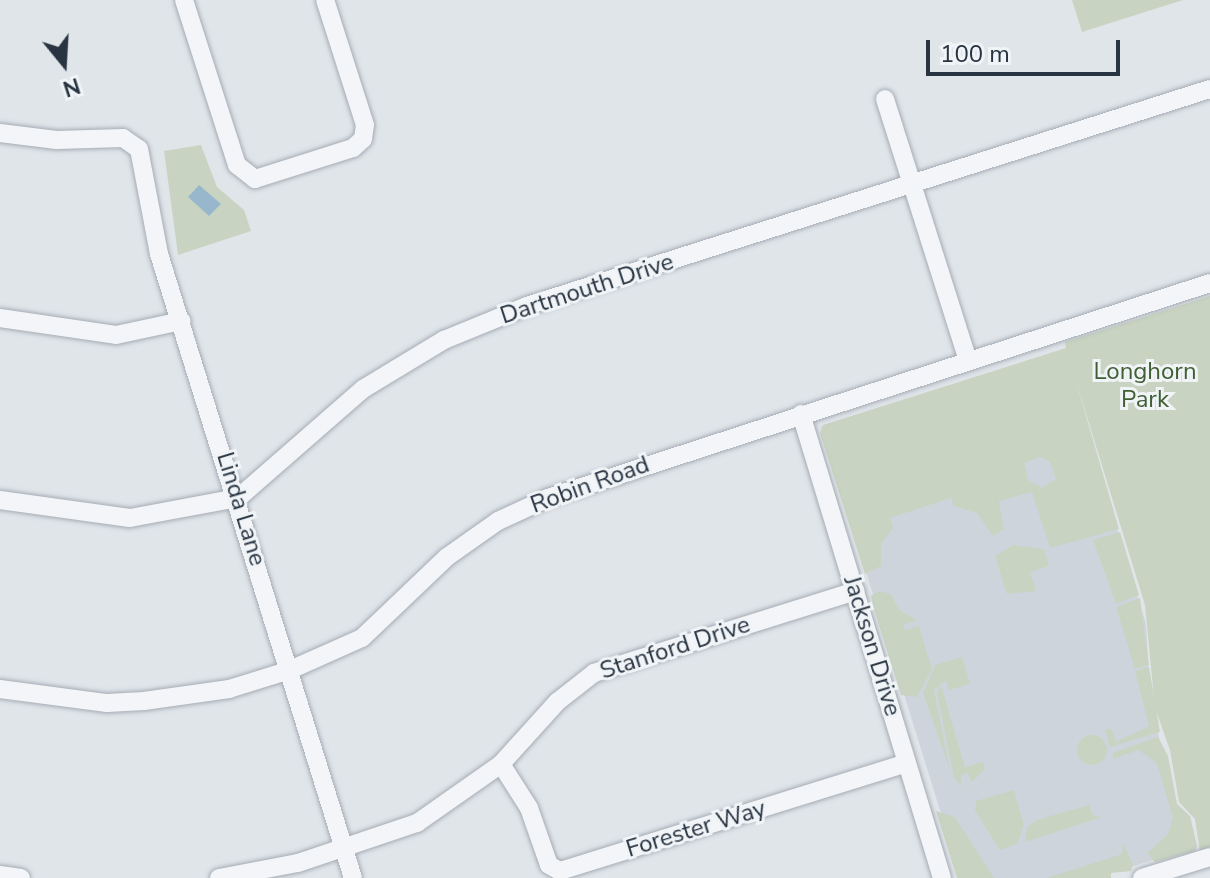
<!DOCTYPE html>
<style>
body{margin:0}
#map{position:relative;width:1210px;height:878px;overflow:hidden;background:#e0e5ea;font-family:"Nunito Sans",sans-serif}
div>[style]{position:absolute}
.built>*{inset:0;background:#ced4dc}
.green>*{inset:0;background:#c8d4c1}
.round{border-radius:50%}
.water>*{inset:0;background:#99b7cc}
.roads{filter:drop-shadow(0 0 2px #a5acb4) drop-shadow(0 0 2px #a5acb4)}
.minor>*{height:18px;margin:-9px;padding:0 9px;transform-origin:9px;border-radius:9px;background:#f3f5f8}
span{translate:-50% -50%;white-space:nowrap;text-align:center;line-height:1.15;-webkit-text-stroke:6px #f0f4f7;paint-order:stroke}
.street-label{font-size:24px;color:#283442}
.park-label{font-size:24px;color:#405f34}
.north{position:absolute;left:24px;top:24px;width:80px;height:80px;-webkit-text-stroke:6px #f0f4f7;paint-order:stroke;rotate:162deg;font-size:22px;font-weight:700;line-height:32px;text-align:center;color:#283442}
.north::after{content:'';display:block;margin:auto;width:28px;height:36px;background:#283442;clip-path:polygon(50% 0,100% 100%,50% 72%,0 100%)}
.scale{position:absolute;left:926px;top:40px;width:194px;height:36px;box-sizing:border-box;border:4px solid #283442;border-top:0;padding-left:10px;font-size:24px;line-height:28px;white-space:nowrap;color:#283442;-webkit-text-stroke:6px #f0f4f7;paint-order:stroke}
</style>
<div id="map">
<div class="built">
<i style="clip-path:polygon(1062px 350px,1146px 624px,1150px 698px,1175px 806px,1191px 821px,1197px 846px,1095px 878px,961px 878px,821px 427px)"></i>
</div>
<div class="green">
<i style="clip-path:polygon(1072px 0,1183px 0,1082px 32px)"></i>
<i style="clip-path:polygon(201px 145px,217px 187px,244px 210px,251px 231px,178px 255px,164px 151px)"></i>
<i style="clip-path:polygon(evenodd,1210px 296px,1210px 849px,1200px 852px,1195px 819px,1179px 802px,1170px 750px,1155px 708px,1145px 605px,1075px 378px,1119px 529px,1050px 548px,1032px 492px,999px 501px,1004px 529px,993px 536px,977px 513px,954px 506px,951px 498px,890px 518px,893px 528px,881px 544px,881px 566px,865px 574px,820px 433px,823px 425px,1066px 348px,1065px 342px,1210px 296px,1040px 457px,1050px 462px,1056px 479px,1042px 488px,1028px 480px,1024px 463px,1040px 457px)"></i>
<i style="clip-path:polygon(1120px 532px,1139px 595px,1116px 604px,1093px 540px)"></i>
<i style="clip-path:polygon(1013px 545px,1044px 549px,1049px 566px,1030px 572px,1036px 591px,1007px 594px,995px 556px)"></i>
<i style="clip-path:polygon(879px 591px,891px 594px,899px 610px,917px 620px,903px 625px,905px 630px,919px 626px,932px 669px,917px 697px,901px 695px,873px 606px,871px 596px)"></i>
<i style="clip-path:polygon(1140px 598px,1149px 665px,1135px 669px,1116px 607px)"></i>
<i style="clip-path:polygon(962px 657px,970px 684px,949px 690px,946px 681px,934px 690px,950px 770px,923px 693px,935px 665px)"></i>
<i style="clip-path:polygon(1149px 667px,1160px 732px,1110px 747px,1105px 730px,1111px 728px,1116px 742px,1149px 726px,1135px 671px)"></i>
<i style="clip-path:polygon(941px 686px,965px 767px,983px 762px,985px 769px,972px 782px,967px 773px,961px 775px,961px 786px,954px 777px,937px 693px)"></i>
<i class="round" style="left:1077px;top:735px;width:30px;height:30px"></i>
<i style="clip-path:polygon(1158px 737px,1168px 756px,1177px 804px,1190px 816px,1197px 846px,1195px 851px,1155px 862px,1147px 853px,1168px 834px,1173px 818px,1157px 763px,1138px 750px,1114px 759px,1112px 753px)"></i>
<i style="clip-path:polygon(1014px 790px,1024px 825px,1017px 844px,1000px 850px,975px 811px,976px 801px)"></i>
<i style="clip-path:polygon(1089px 805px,1093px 816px,1102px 817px,1025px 842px,1027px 827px,1037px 820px)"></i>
<i style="clip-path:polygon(936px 811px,955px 817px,994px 878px,957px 878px)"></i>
<i style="clip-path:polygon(1123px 843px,1133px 864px,1131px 871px,1111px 873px,1111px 878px,1047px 878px,1122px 854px)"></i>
</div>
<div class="water">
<i style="clip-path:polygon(199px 185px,221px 204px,209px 216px,188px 197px)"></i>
</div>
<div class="roads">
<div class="minor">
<i style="left:184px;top:0;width:173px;rotate:72.2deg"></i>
<i style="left:237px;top:165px;width:23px;rotate:38deg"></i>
<i style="left:255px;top:179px;width:103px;rotate:-17.6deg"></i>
<i style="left:353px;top:148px;width:13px;rotate:-42deg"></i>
<i style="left:363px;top:139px;width:14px;rotate:-82deg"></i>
<i style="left:365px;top:125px;width:131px;rotate:-107.7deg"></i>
<i style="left:885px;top:99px;width:274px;rotate:72.4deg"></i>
<i style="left:0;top:133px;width:57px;rotate:7deg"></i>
<i style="left:57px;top:140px;width:66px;rotate:-1.7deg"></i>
<i style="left:123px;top:138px;width:19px;rotate:35deg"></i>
<i style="left:139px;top:149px;width:107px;rotate:79.2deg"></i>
<i style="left:159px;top:254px;width:653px;rotate:72.73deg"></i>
<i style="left:0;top:318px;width:117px;rotate:8.3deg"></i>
<i style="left:116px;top:335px;width:67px;rotate:-12deg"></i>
<i style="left:801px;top:414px;width:485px;rotate:73.1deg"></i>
<i style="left:0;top:500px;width:131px;rotate:7.9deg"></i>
<i style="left:130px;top:518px;width:110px;rotate:-10.5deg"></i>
<i style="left:238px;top:498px;width:166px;rotate:-41.1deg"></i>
<i style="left:363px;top:389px;width:95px;rotate:-31.2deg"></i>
<i style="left:444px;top:340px;width:90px;rotate:-22.3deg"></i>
<i style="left:527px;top:306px;width:717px;rotate:-17.63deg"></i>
<i style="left:0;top:689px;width:108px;rotate:7.5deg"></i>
<i style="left:107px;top:703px;width:37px;rotate:-3deg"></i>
<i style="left:144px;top:701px;width:86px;rotate:-8deg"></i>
<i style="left:229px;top:689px;width:64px;rotate:-17.3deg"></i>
<i style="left:290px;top:670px;width:79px;rotate:-24deg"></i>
<i style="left:362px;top:638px;width:117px;rotate:-43.6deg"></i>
<i style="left:447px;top:557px;width:62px;rotate:-35.2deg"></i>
<i style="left:498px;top:521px;width:55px;rotate:-24.7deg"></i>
<i style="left:548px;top:498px;width:696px;rotate:-17.99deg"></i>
<i style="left:501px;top:764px;width:52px;rotate:57.5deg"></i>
<i style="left:529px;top:808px;width:60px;rotate:70.7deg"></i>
<i style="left:549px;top:865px;width:13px;rotate:29deg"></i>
<i style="left:560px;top:871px;width:363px;rotate:-17.3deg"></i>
<i style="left:0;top:875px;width:21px;rotate:8deg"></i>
<i style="left:219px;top:878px;width:80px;rotate:-10.8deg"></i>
<i style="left:298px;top:863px;width:126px;rotate:-18.6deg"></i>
<i style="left:417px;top:823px;width:103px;rotate:-35.1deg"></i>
<i style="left:501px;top:764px;width:84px;rotate:-47.9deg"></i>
<i style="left:557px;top:702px;width:47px;rotate:-38.1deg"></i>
<i style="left:594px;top:673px;width:274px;rotate:-17.4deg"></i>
<i style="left:1142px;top:878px;width:71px;rotate:-17.2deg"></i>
</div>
</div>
<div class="street-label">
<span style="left:587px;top:289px;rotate:-18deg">Dartmouth Drive</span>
<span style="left:590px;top:485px;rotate:-20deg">Robin Road</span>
<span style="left:241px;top:509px;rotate:73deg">Linda Lane</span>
<span style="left:872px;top:646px;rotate:73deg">Jackson Drive</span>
<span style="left:675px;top:648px;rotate:-18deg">Stanford Drive</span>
<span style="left:696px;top:829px;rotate:-17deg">Forester Way</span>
</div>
<div class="park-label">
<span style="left:1145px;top:386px">Longhorn<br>Park</span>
</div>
<div class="north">N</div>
<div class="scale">100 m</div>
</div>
